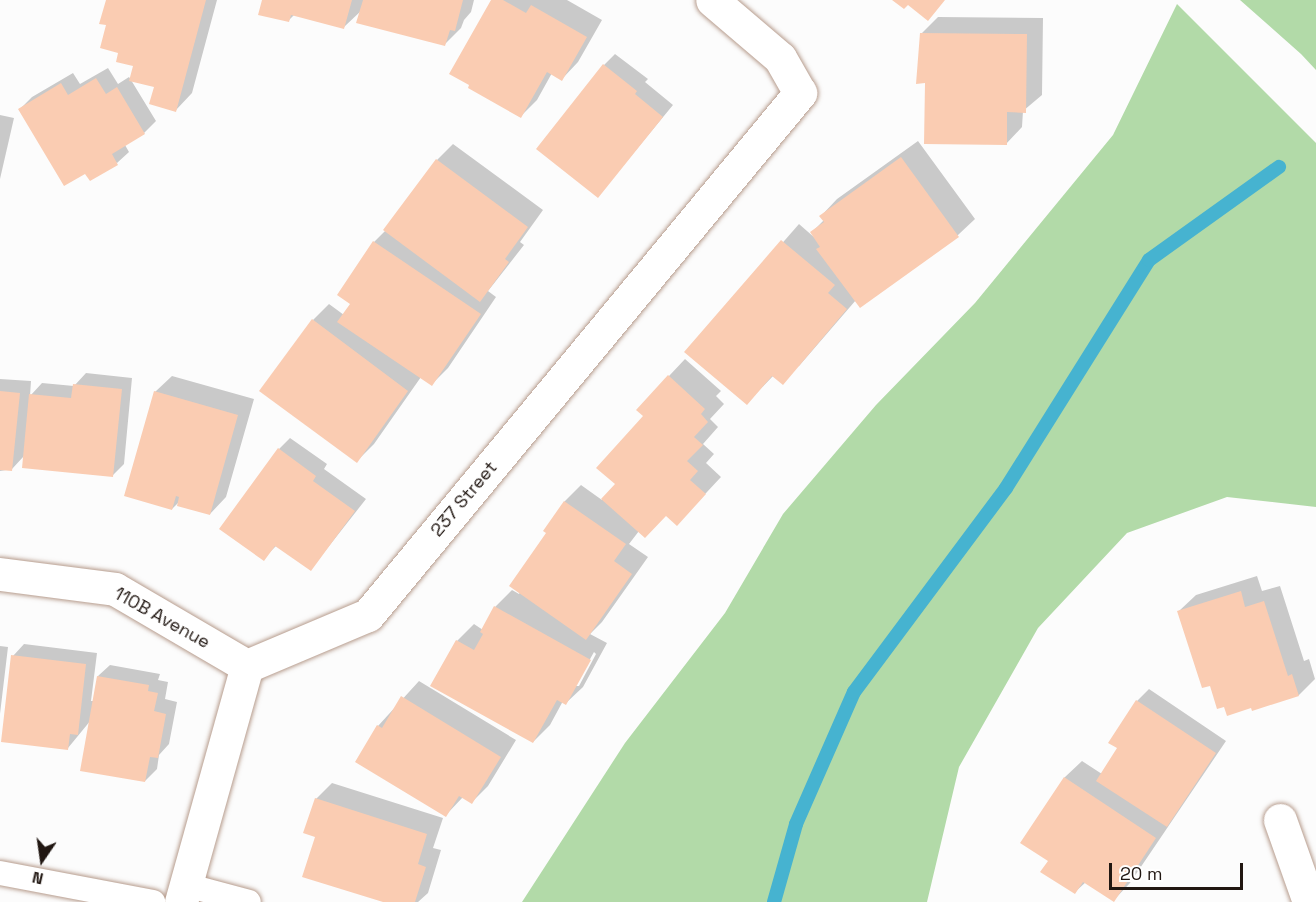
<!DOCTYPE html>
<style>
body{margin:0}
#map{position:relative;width:1316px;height:902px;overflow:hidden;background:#fcfcfc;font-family:"Space Grotesk",sans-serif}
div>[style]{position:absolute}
.green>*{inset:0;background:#b2daa8}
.shadow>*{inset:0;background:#0003}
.stream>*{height:14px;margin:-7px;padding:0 7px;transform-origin:7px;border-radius:7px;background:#46b3d0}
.building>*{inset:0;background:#faccb2}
.roads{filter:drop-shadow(0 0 2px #b79d8e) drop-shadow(0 0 2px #b79d8e)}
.service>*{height:24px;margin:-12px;padding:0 12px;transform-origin:12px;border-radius:12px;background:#fff}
.minor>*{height:33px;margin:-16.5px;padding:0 16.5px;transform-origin:16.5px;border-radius:16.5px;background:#fff}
span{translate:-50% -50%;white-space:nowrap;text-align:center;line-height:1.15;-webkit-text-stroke:5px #fff;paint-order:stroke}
.street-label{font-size:18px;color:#211712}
.north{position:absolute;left:12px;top:830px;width:60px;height:60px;-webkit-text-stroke:4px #fff;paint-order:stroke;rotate:193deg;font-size:16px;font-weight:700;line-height:24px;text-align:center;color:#211712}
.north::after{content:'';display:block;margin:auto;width:21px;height:27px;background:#211712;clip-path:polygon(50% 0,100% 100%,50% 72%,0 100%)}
.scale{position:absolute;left:1109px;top:863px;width:134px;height:27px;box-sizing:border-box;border:3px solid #211712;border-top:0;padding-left:8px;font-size:18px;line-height:21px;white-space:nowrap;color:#211712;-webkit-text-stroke:4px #fff;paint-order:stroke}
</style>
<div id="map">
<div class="green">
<i style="clip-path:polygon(1240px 0,1316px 0,1316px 70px,1301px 54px)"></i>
<i style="clip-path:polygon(1177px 4px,1316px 143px,1316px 507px,1227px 497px,1127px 533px,1038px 628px,959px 767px,927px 902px,522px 902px,625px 743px,725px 613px,783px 514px,876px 405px,975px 303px,1113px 135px)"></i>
</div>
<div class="shadow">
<i style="clip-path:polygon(107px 0,217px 0,192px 93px,176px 110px,156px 86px,131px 80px,156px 121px,144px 133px,125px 145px,129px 152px,117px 163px,20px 109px,32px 97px,73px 73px,80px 84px,108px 68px,118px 84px,129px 77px,131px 80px,135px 65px,120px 52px,107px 24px)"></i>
<i style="clip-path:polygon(263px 0,474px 0,471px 12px,464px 20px,461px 28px,445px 44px,362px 10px,344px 27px,295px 14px,288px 21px)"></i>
<i style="clip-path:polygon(493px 0,567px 0,602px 20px,578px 62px,562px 79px,552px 73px,537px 100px,520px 117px,471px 85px)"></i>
<i style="clip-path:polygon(938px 17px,1043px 18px,1042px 95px,1023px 111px,1022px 127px,1006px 144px,921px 34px)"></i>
<i style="clip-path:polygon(615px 54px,648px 79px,645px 82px,673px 105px,598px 196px,604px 65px)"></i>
<i style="clip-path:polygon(0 115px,14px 118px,0 179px)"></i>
<i style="clip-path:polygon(918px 141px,975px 219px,958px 235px,860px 306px,856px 300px,799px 366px,774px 375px,747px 403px,687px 352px,799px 224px,815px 238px,812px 232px,824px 220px,821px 216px,837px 199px)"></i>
<i style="clip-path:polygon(453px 144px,543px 210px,520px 242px,524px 245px,488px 291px,496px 297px,448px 368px,432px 384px,421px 377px,374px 444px,357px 461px,313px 320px,329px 304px,344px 315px,352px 303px,374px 242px,386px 230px,437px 160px)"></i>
<i style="clip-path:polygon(evenodd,685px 359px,721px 391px,716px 396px,724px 404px,710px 419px,718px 427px,703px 444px,714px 454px,706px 463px,721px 477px,693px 507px,666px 514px,639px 531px,629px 544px,648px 557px,602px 622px,590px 634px,607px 643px,583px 687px,566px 703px,563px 701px,550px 725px,533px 742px,457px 641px,474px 624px,483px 630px,495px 607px,512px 590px,519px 594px,548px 533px,545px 530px,565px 501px,581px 485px,602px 500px,617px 484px,645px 416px,669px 376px,685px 359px,594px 652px,596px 654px,579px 686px,575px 686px,594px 652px)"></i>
<i style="clip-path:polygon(86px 373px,132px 378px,124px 464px,112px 476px,24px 456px,12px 469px,0 471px,0 379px,31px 381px,30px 396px,42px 383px,74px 386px)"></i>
<i style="clip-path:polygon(172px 376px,254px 399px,226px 497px,210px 514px,180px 501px,172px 509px,155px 392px)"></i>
<i style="clip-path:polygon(290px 438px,327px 464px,324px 469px,366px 499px,311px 569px,277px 545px,263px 559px,279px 449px)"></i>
<i style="clip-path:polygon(1257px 576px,1262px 591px,1280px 586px,1304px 661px,1309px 659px,1315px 679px,1299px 695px,1252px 706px,1211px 684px,1179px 611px,1196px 595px)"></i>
<i style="clip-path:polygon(0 639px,0 646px,8px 647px,0 714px)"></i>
<i style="clip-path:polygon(24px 644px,97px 653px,91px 701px,94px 701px,98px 676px,110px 665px,160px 674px,158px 680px,168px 682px,165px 699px,177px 702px,169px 744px,159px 755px,157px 769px,145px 781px,91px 720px,68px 748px,13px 656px)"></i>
<i style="clip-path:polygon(419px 681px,516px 740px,488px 786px,472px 802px,463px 797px,446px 815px,378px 726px)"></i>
<i style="clip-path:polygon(1149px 689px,1226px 741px,1130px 883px,1114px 900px,1086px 882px,1075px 892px,1050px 860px,1022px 842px,1065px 777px,1082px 761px,1102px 774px,1119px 748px,1137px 701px)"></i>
<i style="clip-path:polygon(332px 783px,443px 818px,433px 848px,441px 850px,428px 893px,418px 902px,388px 902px,317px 836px,316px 799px)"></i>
</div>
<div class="stream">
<i style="left:774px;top:902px;width:81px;rotate:-74.2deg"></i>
<i style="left:796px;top:824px;width:144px;rotate:-66.3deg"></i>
<i style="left:854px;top:692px;width:254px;rotate:-53.3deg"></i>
<i style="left:1006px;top:488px;width:269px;rotate:-57.9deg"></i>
<i style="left:1149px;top:260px;width:160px;rotate:-35.6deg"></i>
</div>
<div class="building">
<i style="clip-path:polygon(106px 0,206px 0,176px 112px,149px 104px,154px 87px,129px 81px,133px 66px,116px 62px,118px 53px,100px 48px,106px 25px,99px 24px)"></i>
<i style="clip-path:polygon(262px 0,352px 0,344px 29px,291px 15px,289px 22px,258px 15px)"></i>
<i style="clip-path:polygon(363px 0,463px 0,455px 31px,450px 30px,445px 46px,356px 23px)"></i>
<i style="clip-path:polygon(491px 0,503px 0,526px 13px,531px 5px,587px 37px,562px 81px,547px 72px,521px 118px,468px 88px,469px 85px,449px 74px)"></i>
<i style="clip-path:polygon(892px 0,945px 0,928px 21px,908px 5px,904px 9px)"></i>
<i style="clip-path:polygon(920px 33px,1027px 34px,1026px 113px,1007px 112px,1007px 145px,924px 144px,925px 83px,916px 84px)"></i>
<i style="clip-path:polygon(603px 64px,637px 91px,635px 94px,663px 117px,598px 198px,536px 149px)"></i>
<i style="clip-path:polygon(96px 78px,106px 94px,117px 87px,145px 134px,112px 154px,118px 165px,90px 181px,85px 174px,64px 186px,18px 109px,61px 83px,68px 95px)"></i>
<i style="clip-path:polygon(901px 157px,959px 237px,860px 308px,816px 249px,820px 247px,810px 232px,824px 222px,819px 216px)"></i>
<i style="clip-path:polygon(436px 159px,528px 227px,505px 259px,509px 262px,480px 302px,383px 230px)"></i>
<i style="clip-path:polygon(781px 240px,835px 285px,828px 293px,847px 309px,783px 385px,772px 376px,747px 405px,684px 352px)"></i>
<i style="clip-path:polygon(373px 241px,481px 314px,432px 386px,337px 322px,350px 304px,337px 295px)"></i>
<i style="clip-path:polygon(312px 319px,408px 391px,357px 463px,259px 391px)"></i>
<i style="clip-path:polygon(668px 375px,705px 409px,701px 414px,708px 422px,694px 437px,703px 445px,687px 461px,698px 471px,690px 480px,706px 494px,677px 526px,666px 516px,645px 538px,601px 499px,615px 484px,596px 468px,643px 416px,636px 410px)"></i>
<i style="clip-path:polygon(73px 384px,122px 389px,113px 477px,22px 468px,29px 394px,71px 398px)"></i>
<i style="clip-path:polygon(0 391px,20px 393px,12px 471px,0 470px)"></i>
<i style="clip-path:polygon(154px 391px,238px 415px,210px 515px,177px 506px,179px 497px,176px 496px,172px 510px,124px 496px)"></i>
<i style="clip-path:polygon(278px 448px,316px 476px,313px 481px,355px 511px,311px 571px,275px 546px,264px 561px,219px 529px)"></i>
<i style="clip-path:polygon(564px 501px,626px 544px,614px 561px,632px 574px,586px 640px,509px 586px,546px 533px,543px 531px)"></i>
<i style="clip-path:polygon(1241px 591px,1245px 607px,1264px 601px,1288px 676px,1292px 674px,1299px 696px,1252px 711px,1251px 708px,1227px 716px,1224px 707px,1217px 709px,1210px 686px,1202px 688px,1177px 611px)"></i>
<i style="clip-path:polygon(494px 606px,591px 660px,566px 705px,557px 700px,533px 743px,430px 686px,456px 640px,474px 650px,483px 634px,480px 632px)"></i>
<i style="clip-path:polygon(11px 655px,86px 664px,78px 735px,70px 734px,68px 750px,1px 742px)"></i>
<i style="clip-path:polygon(97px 676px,149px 685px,148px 691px,158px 693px,154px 711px,166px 714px,158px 758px,150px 757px,145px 782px,80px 771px)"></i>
<i style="clip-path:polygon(401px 696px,501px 757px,472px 804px,459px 796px,446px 817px,355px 762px,377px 725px,382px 728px)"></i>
<i style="clip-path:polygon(1136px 700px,1216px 753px,1167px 827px,1096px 781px,1117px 748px,1108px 743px)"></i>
<i style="clip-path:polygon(1064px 777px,1156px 838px,1114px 902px,1083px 882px,1075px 894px,1040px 872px,1048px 861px,1020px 843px)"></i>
<i style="clip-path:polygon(315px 798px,427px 834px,418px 864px,426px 867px,415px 902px,383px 902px,302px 877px,315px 837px,303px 833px)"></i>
</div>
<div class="roads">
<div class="service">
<i style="left:0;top:873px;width:156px;rotate:10.7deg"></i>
<i style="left:186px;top:885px;width:65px;rotate:15.1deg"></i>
</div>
<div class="minor">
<i style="left:0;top:574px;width:116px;rotate:7.4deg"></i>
<i style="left:115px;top:589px;width:153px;rotate:30.3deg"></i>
<i style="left:247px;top:666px;width:131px;rotate:-22.9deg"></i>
<i style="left:368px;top:615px;width:678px;rotate:-50.39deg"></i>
<i style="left:800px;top:93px;width:40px;rotate:-119.7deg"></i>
<i style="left:780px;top:58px;width:89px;rotate:-139.5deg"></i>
<i style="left:1280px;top:820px;width:87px;rotate:70.5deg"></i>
<i style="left:181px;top:902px;width:245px;rotate:-74.4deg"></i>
</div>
</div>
<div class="street-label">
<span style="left:464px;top:499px;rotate:-50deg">237 Street</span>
<span style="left:162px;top:618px;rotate:29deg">110B Avenue</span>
</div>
<div class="north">N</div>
<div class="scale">20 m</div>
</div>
